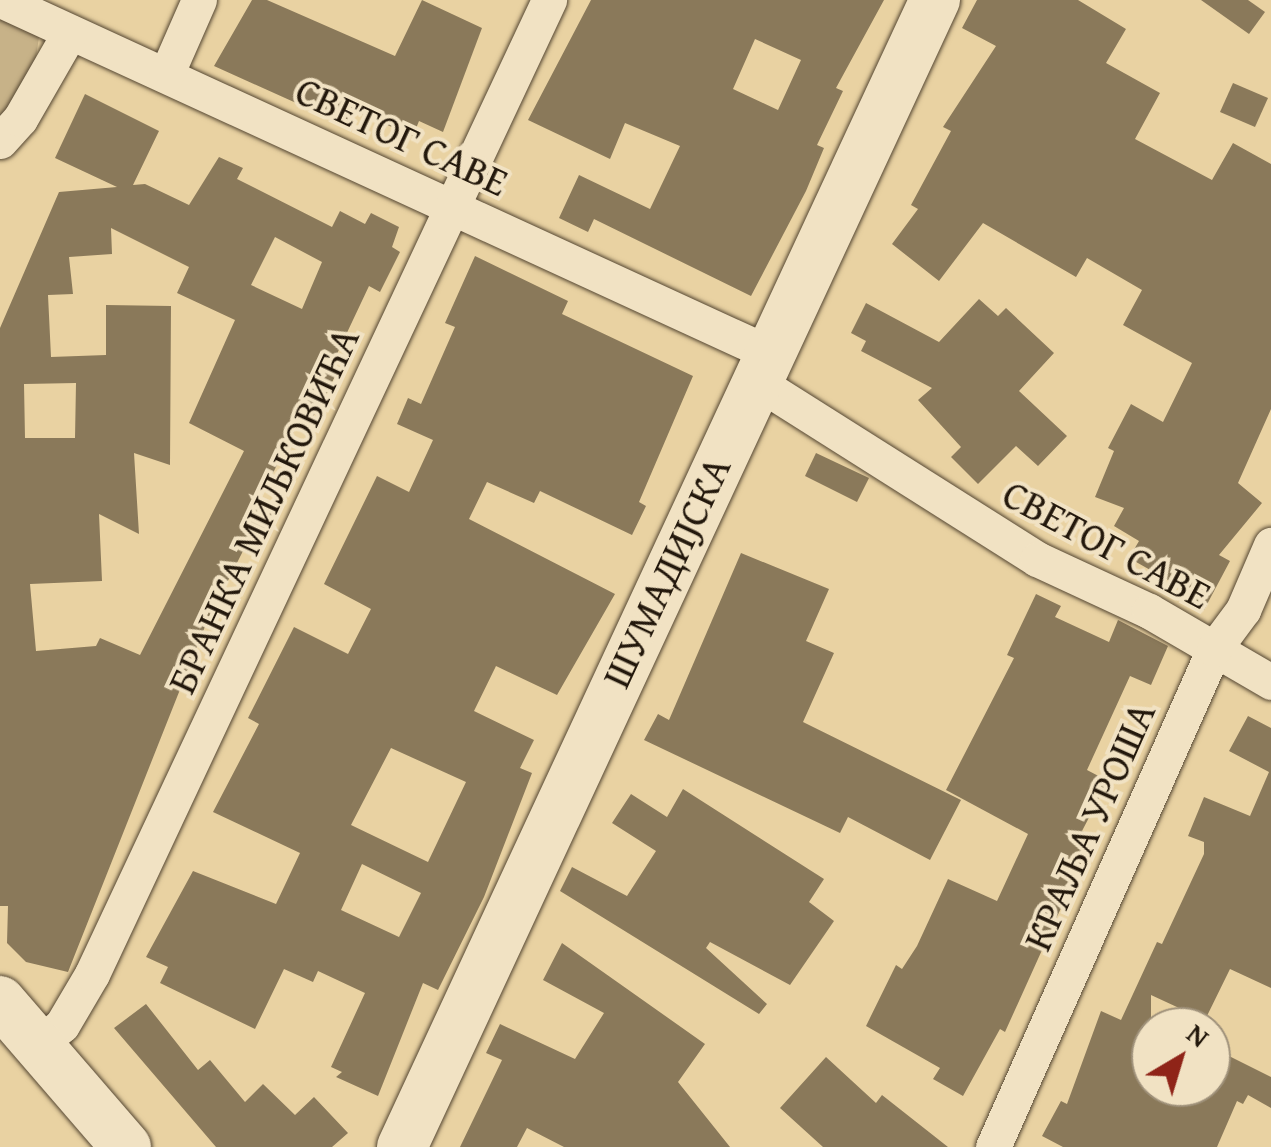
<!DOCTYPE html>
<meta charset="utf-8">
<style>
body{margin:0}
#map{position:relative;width:1271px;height:1147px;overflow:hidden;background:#e9d2a2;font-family:"Gentium Book Plus",serif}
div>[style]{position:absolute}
.green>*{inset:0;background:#c7b288}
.building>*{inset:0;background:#8a795a}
.roads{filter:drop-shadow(0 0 2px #544632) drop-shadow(0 0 2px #544632)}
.street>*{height:35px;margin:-17.5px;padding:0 17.5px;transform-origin:17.5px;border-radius:17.5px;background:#f1e2c3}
.secondary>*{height:50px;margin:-25px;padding:0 25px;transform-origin:25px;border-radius:25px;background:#f1e2c3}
span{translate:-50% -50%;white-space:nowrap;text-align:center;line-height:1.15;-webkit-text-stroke:8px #f1e2c3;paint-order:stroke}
.street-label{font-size:40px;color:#23180c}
.north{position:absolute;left:1131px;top:1007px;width:100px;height:100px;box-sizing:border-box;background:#f1e2c3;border:2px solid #9f917a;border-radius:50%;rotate:38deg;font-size:28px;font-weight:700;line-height:40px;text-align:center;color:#23180c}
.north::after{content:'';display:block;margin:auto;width:35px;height:45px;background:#8f2418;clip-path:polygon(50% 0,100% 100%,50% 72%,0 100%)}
</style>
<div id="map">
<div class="green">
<i style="clip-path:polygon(0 19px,39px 37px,34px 71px,0 117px)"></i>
</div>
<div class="building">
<i style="clip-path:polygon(252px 0,267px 0,395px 56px,422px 0,482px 28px,443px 132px,419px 121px,413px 136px,359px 113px,350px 114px,345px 125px,214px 66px)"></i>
<i style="clip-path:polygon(evenodd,591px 0,884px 0,836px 88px,843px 91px,817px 145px,824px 148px,806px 191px,751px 296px,594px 219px,588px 232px,559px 218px,579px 175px,650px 209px,680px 146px,625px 123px,610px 159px,528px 120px,591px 0,755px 39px,801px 60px,778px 110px,733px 89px,755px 39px)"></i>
<i style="clip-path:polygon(977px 0,1078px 0,1126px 29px,1106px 63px,1160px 93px,1135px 139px,1212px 180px,1233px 143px,1271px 164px,1271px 409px,1238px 483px,1262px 503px,1219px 555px,1230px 561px,1204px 610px,1180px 597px,1184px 589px,1129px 558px,1139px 541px,1114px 526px,1124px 508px,1095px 497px,1114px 451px,1108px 448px,1131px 404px,1163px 422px,1192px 363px,1123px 325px,1142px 290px,1087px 258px,1076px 277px,983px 223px,939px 281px,892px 244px,918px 209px,911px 205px,951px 131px,943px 127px,996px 46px,962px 28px)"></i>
<i style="clip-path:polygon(1201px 0,1248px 0,1265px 12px,1249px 34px)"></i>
<i style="clip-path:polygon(1233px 83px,1268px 98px,1255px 127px,1220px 112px)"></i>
<i style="clip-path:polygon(evenodd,85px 94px,159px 131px,133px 185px,145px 184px,189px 205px,219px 157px,243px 168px,237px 179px,332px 227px,340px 211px,365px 224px,371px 213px,399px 227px,392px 247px,400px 252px,380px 292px,369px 286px,328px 373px,335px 376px,323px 402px,310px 421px,301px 417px,258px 503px,280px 514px,258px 558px,243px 551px,206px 624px,68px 972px,26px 962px,7px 943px,8px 906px,0 906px,0 328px,59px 192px,117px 187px,55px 158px,85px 94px,111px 228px,189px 267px,177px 293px,235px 320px,189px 423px,244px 451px,140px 655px,100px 638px,96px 646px,36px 651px,30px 584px,102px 581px,99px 514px,139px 534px,134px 453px,170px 465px,171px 306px,106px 305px,106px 355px,51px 357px,48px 295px,73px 294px,69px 257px,112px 254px,111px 228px,85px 94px,275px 237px,322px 262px,302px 309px,251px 285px,275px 237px,85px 94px,76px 383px,75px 438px,25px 438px,24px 384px,76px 383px)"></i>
<i style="clip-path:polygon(evenodd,475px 256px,568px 301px,562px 314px,693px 376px,639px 502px,646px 506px,632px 535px,540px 491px,534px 503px,487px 482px,469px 519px,615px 594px,557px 695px,496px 666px,474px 711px,534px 740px,520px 768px,532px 773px,484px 897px,438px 990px,423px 983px,378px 1096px,336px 1077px,342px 1072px,331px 1067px,365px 993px,318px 971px,313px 982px,284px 969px,255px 1029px,160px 983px,168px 967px,146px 957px,193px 871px,276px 904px,300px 853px,213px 812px,259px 724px,248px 718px,294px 627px,348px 654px,371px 609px,324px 584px,377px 476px,409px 492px,433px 440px,397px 424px,408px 398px,421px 404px,455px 327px,445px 323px,475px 256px,391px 748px,466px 782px,428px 862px,351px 825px,391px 748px,475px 256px,362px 864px,421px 893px,399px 937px,341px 910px,362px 864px)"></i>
<i style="clip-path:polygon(979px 299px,998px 316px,1006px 308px,1054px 353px,1019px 391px,1067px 436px,1038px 466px,1016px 446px,978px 484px,951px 457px,961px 447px,918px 400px,932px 388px,861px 351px,866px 341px,851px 333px,866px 303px,939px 342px)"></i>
<i style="clip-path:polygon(816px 453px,869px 478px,857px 502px,805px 476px)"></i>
<i style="clip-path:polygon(741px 553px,829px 589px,806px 641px,834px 653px,803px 722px,961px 800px,930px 860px,848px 817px,840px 833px,644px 740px,658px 714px,669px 720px)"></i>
<i style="clip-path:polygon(1036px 594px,1061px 606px,1055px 617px,1109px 642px,1118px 620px,1168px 646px,1151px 685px,1130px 676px,1087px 770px,1108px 781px,1082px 831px,1093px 837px,1005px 1032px,1000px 1029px,963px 1096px,933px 1079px,940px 1068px,866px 1026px,896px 965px,902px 969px,917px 946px,948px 879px,997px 901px,1028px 834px,946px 790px,1014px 658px,1007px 655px)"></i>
<i style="clip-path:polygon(1248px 716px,1271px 728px,1271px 988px,1230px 969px,1205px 1020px,1151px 995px,1151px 1087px,1211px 1087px,1211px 1047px,1271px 1077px,1271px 1108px,1248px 1095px,1243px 1104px,1237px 1101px,1217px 1147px,1063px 1147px,1042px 1136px,1061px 1101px,1067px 1104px,1101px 1011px,1121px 1020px,1157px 942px,1162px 944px,1204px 854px,1204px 842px,1188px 836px,1204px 797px,1250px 816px,1269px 772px,1229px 751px)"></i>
<i style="clip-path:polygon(683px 789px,824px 879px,809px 902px,834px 921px,790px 985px,710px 942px,706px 948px,767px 1004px,759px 1014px,560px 891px,572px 867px,627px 896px,656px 851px,612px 823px,631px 794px,667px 817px)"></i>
<i style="clip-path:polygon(562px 943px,705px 1044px,678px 1082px,730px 1147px,564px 1147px,527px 1128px,517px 1147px,460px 1147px,502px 1060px,486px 1053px,500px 1024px,575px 1059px,604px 1013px,543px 980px)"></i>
<i style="clip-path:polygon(146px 1004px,198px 1070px,210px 1060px,245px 1102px,263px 1084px,295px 1115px,314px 1097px,348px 1133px,332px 1147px,216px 1147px,114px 1028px)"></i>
<i style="clip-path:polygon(826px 1057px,876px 1103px,882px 1095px,948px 1147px,823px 1147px,780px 1108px)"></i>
</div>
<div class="roads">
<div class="street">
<i style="left:1px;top:0;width:843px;rotate:24.68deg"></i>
<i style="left:166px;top:75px;width:82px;rotate:-66.3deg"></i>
<i style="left:0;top:141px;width:30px;rotate:-48deg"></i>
<i style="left:20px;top:119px;width:100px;rotate:-60.1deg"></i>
<i style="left:754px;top:380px;width:335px;rotate:32.3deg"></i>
<i style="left:1037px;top:559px;width:123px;rotate:24.9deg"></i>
<i style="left:1149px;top:611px;width:141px;rotate:30.2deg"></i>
<i style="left:38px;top:1045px;width:31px;rotate:-40deg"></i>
<i style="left:62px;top:1025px;width:59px;rotate:-59.5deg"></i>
<i style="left:92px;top:974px;width:1076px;rotate:-64.86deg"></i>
<i style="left:993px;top:1147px;width:545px;rotate:-66.07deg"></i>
<i style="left:1214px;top:649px;width:49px;rotate:-53.4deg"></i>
<i style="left:1243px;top:610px;width:71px;rotate:-66.7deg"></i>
</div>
<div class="secondary">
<i style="left:0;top:1001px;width:193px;rotate:49.2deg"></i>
<i style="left:402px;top:1147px;width:1265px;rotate:-65.08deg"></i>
</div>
</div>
<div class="street-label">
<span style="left:402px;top:136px;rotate:25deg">СВЕТОГ САВЕ</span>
<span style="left:263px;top:510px;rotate:-65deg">БРАНКА МИЉКОВИЋА</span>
<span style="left:1107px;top:544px;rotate:28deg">СВЕТОГ САВЕ</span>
<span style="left:666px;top:572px;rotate:-65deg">ШУМАДИЈСКА</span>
<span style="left:1089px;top:826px;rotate:-66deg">КРАЉА УРОША</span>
</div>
<div class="north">N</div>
</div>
